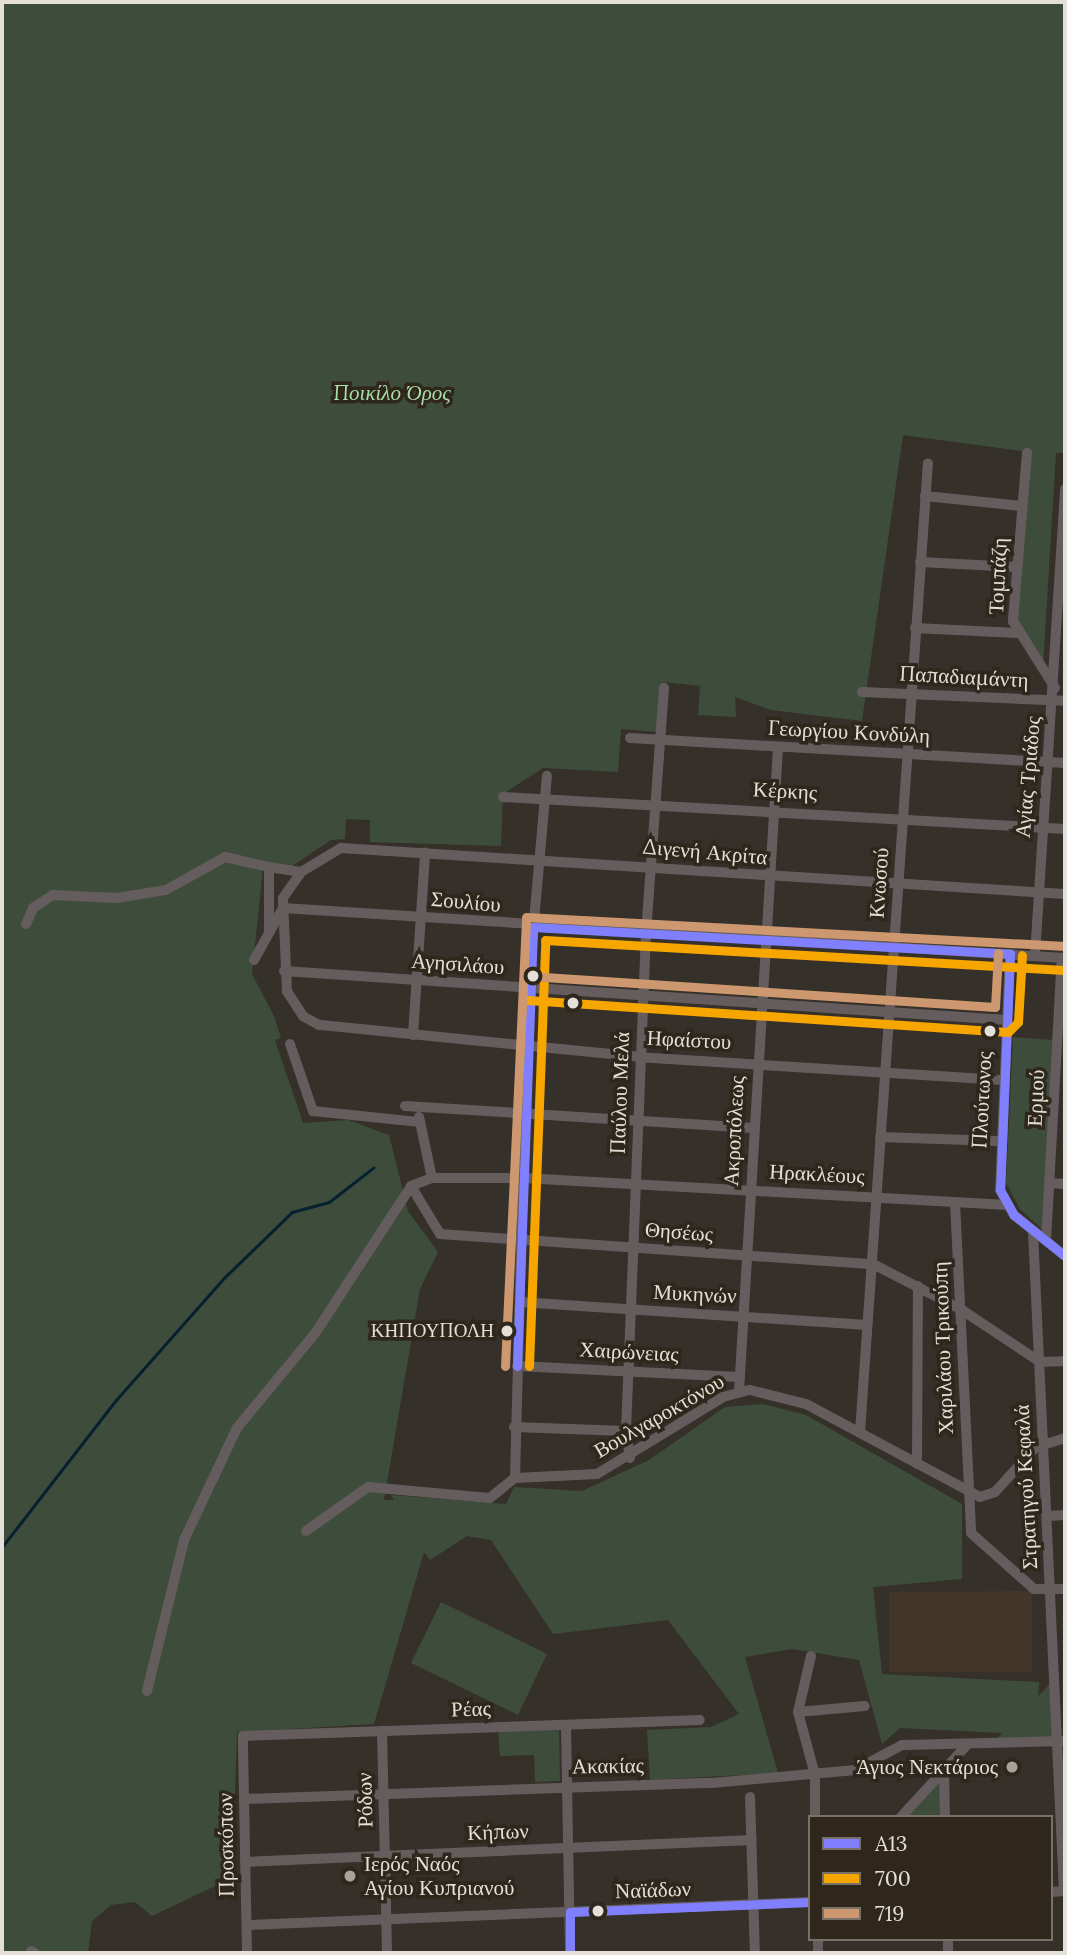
<!DOCTYPE html>
<meta charset="utf-8">
<style>
body{margin:0}
#map{position:relative;width:1067px;height:1955px;overflow:hidden;background:#35302a;font-family:Lora,serif}
div>[style]{position:absolute}
.built>*{inset:0;background:#413627}
.green>*{inset:0;background:#3e4d3b}
.stream>*{height:2.5px;margin:-1.25px;padding:0 1.25px;transform-origin:1.25px;border-radius:1.25px;background:#05202f}
.minor>*{height:10px;margin:-5px;padding:0 5px;transform-origin:5px;border-radius:5px;background:#655d5d}
.bus-1>*{height:9px;margin:-4.5px;padding:0 4.5px;transform-origin:4.5px;border-radius:4.5px;background:#8080ff}
.bus-2>*{height:9px;margin:-4.5px;padding:0 4.5px;transform-origin:4.5px;border-radius:4.5px;background:#f7a600}
.bus-3>*{height:9px;margin:-4.5px;padding:0 4.5px;transform-origin:4.5px;border-radius:4.5px;background:#cd976f}
.dots>*{width:19px;height:19px;translate:-50% -50%;box-sizing:border-box;border:4px solid #2f271c;border-radius:50%}
span{translate:-50% -50%;white-space:nowrap;text-align:center;line-height:1.15;-webkit-text-stroke:7px #2f271c;paint-order:stroke}
.bus-label{font-size:19px;color:#e4dfd8}
.right{translate:-100% -50%;text-align:right}
.park-label{font-size:21px;color:#a8dea8;font-style:italic}
.street-label{font-size:21px;color:#e4dfd8}
.poi-label{font-size:21px;color:#e4dfd8}
.left{translate:0 -50%;text-align:left}
.frame{position:absolute;inset:0;border:4px solid #e4dfd8;pointer-events:none}
.legend{position:absolute;left:808px;top:1815px;width:245px;height:126px;box-sizing:border-box;background:#2f271c;border:2px solid #777167;margin:0;padding:9px 12px;list-style:none;font-size:21px;color:#e4dfd8}
.legend li{display:flex;align-items:center;gap:14px;height:35px}
.legend b{width:35px;border:2px solid #777167}
</style>
<div id="map">
<div class="built">
<i style="clip-path:polygon(1032px 1591px,1032px 1672px,889px 1672px,889px 1592px)"></i>
</div>
<div class="green">
<i style="clip-path:polygon(2px 2px,1065px 2px,1065px 453px,1056px 453px,1043px 667px,1016px 621px,1030px 452px,903px 435px,862px 721px,771px 710px,735px 697px,736px 717px,698px 715px,700px 686px,663px 682px,658px 732px,621px 729px,618px 772px,543px 768px,503px 794px,501px 846px,370px 842px,370px 820px,346px 819px,345px 839px,331px 840px,292px 866px,257px 860px,263px 868px,252px 974px,274px 1016px,281px 1038px,275px 1040px,303px 1123px,348px 1120px,389px 1135px,408px 1211px,438px 1252px,420px 1289px,384px 1500px,394px 1500px,391px 1495px,506px 1504px,514px 1487px,582px 1491px,649px 1460px,725px 1407px,763px 1404px,806px 1415px,962px 1504px,962px 1579px,873px 1587px,882px 1674px,1039px 1682px,1038px 1696px,1054px 1680px,1057px 1741px,992px 1745px,1002px 1733px,900px 1728px,882px 1744px,859px 1660px,792px 1649px,745px 1657px,778px 1773px,650px 1780px,647px 1730px,711px 1727px,739px 1714px,668px 1620px,553px 1634px,491px 1540px,467px 1536px,430px 1560px,424px 1552px,374px 1724px,237px 1732px,232px 1878px,152px 1916px,135px 1902px,111px 1905px,92px 1921px,88px 1953px,2px 1953px)"></i>
<i style="clip-path:polygon(1013px 1037px,1052px 1040px,1043px 1230px,1020px 1209px,1006px 1183px)"></i>
<i style="clip-path:polygon(441px 1602px,547px 1654px,518px 1715px,411px 1663px)"></i>
<i style="clip-path:polygon(559px 1728px,560px 1781px,535px 1782px,534px 1755px,500px 1756px,498px 1730px)"></i>
<i style="clip-path:polygon(944px 1771px,945px 1817px,901px 1817px)"></i>
</div>
<div class="stream">
<i style="left:2px;top:1547px;width:186px;rotate:-52.2deg"></i>
<i style="left:116px;top:1400px;width:164px;rotate:-48.5deg"></i>
<i style="left:225px;top:1277px;width:93px;rotate:-44.1deg"></i>
<i style="left:292px;top:1212px;width:38px;rotate:-15deg"></i>
<i style="left:329px;top:1202px;width:56px;rotate:-37.7deg"></i>
</div>
<div class="minor">
<i style="left:1027px;top:453px;width:169px;rotate:94.8deg"></i>
<i style="left:1013px;top:621px;width:79px;rotate:57.9deg"></i>
<i style="left:925px;top:496px;width:97px;rotate:5.9deg"></i>
<i style="left:920px;top:562px;width:96px;rotate:3deg"></i>
<i style="left:915px;top:628px;width:102px;rotate:2.8deg"></i>
<i style="left:862px;top:692px;width:203px;rotate:2.5deg"></i>
<i style="left:630px;top:738px;width:436px;rotate:3.3deg"></i>
<i style="left:503px;top:797px;width:563px;rotate:3.26deg"></i>
<i style="left:26px;top:924px;width:17px;rotate:-66deg"></i>
<i style="left:33px;top:908px;width:24px;rotate:-33deg"></i>
<i style="left:53px;top:895px;width:64px;rotate:2.7deg"></i>
<i style="left:117px;top:898px;width:50px;rotate:-9.3deg"></i>
<i style="left:166px;top:890px;width:68px;rotate:-29.2deg"></i>
<i style="left:225px;top:857px;width:45px;rotate:12.8deg"></i>
<i style="left:269px;top:932px;width:65px;rotate:-90deg"></i>
<i style="left:269px;top:867px;width:32px;rotate:9deg"></i>
<i style="left:1010px;top:954px;width:236px;rotate:92.4deg"></i>
<i style="left:1000px;top:1190px;width:29px;rotate:61deg"></i>
<i style="left:1014px;top:1215px;width:65px;rotate:38.8deg"></i>
<i style="left:1035px;top:955px;width:467px;rotate:-86.3deg"></i>
<i style="left:254px;top:960px;width:60px;rotate:-60.9deg"></i>
<i style="left:283px;top:908px;width:784px;rotate:3.66deg"></i>
<i style="left:284px;top:971px;width:724px;rotate:3.88deg"></i>
<i style="left:413px;top:1035px;width:183px;rotate:-86.2deg"></i>
<i style="left:290px;top:1044px;width:71px;rotate:71.1deg"></i>
<i style="left:313px;top:1111px;width:108px;rotate:5.9deg"></i>
<i style="left:1002px;top:1080px;width:362px;rotate:-176.4deg"></i>
<i style="left:641px;top:1057px;width:324px;rotate:-174.3deg"></i>
<i style="left:319px;top:1025px;width:18px;rotate:-151deg"></i>
<i style="left:303px;top:1016px;width:30px;rotate:-123deg"></i>
<i style="left:287px;top:991px;width:93px;rotate:-92.5deg"></i>
<i style="left:283px;top:898px;width:32px;rotate:-55deg"></i>
<i style="left:301px;top:872px;width:47px;rotate:-31deg"></i>
<i style="left:341px;top:848px;width:725px;rotate:3.64deg"></i>
<i style="left:405px;top:1106px;width:349px;rotate:3.6deg"></i>
<i style="left:419px;top:1117px;width:62px;rotate:78deg"></i>
<i style="left:880px;top:1137px;width:118px;rotate:1.9deg"></i>
<i style="left:1050px;top:1183px;width:15px;rotate:4deg"></i>
<i style="left:411px;top:1186px;width:56px;rotate:58.9deg"></i>
<i style="left:440px;top:1234px;width:434px;rotate:4deg"></i>
<i style="left:873px;top:1264px;width:100px;rotate:27.3deg"></i>
<i style="left:962px;top:1310px;width:94px;rotate:33.7deg"></i>
<i style="left:1040px;top:1362px;width:25px;rotate:-2deg"></i>
<i style="left:955px;top:1202px;width:331px;rotate:87.2deg"></i>
<i style="left:971px;top:1533px;width:84px;rotate:41.6deg"></i>
<i style="left:1034px;top:1589px;width:31px"></i>
<i style="left:1033px;top:1232px;width:660px;rotate:87.31deg"></i>
<i style="left:1046px;top:1241px;width:283px;rotate:-86.8deg"></i>
<i style="left:520px;top:1302px;width:348px;rotate:3.8deg"></i>
<i style="left:517px;top:1366px;width:223px;rotate:2.8deg"></i>
<i style="left:739px;top:1391px;width:644px;rotate:-86.53deg"></i>
<i style="left:514px;top:1427px;width:112px;rotate:2deg"></i>
<i style="left:860px;top:1432px;width:971px;rotate:-85.99deg"></i>
<i style="left:630px;top:1458px;width:27px;rotate:-98deg"></i>
<i style="left:626px;top:1431px;width:498px;rotate:-87.7deg"></i>
<i style="left:646px;top:933px;width:246px;rotate:-85.8deg"></i>
<i style="left:917px;top:1464px;width:178px;rotate:-89.7deg"></i>
<i style="left:515px;top:1478px;width:490px;rotate:-88.5deg"></i>
<i style="left:528px;top:988px;width:213px;rotate:-84.9deg"></i>
<i style="left:515px;top:1478px;width:82px;rotate:-2.8deg"></i>
<i style="left:597px;top:1474px;width:148px;rotate:-31.4deg"></i>
<i style="left:723px;top:1397px;width:28px;rotate:-15deg"></i>
<i style="left:750px;top:1390px;width:58px;rotate:14deg"></i>
<i style="left:806px;top:1404px;width:197px;rotate:28.1deg"></i>
<i style="left:980px;top:1497px;width:16px;rotate:-18deg"></i>
<i style="left:995px;top:1492px;width:61px;rotate:-47.7deg"></i>
<i style="left:1036px;top:1447px;width:30px;rotate:-17deg"></i>
<i style="left:1047px;top:1516px;width:18px;rotate:-3deg"></i>
<i style="left:306px;top:1531px;width:76px;rotate:-35.4deg"></i>
<i style="left:368px;top:1487px;width:122px;rotate:5.2deg"></i>
<i style="left:490px;top:1498px;width:32px;rotate:-39deg"></i>
<i style="left:811px;top:1656px;width:57px;rotate:103.1deg"></i>
<i style="left:798px;top:1712px;width:65px;rotate:74.9deg"></i>
<i style="left:815px;top:1775px;width:42px;rotate:90deg"></i>
<i style="left:147px;top:1691px;width:155px;rotate:-76.2deg"></i>
<i style="left:184px;top:1540px;width:124px;rotate:-64.7deg"></i>
<i style="left:237px;top:1428px;width:124px;rotate:-50.5deg"></i>
<i style="left:316px;top:1332px;width:174px;rotate:-56.9deg"></i>
<i style="left:411px;top:1186px;width:22px;rotate:-21deg"></i>
<i style="left:432px;top:1178px;width:91px"></i>
<i style="left:523px;top:1178px;width:485px;rotate:3.2deg"></i>
<i style="left:798px;top:1712px;width:67px;rotate:-5.1deg"></i>
<i style="left:566px;top:1725px;width:228px;rotate:89deg"></i>
<i style="left:382px;top:1731px;width:222px;rotate:88.7deg"></i>
<i style="left:944px;top:1771px;width:46px;rotate:88.8deg"></i>
<i style="left:750px;top:1797px;width:156px;rotate:88.2deg"></i>
<i style="left:244px;top:1799px;width:468px;rotate:-2deg"></i>
<i style="left:712px;top:1783px;width:144px;rotate:-5.2deg"></i>
<i style="left:855px;top:1770px;width:53px;rotate:-28deg"></i>
<i style="left:902px;top:1745px;width:163px;rotate:-1.4deg"></i>
<i style="left:901px;top:1817px;width:96px;rotate:-47.5deg"></i>
<i style="left:245px;top:1862px;width:507px;rotate:-2.48deg"></i>
<i style="left:1051px;top:1892px;width:14px;rotate:-4deg"></i>
<i style="left:247px;top:1925px;width:563px;rotate:-2.34deg"></i>
<i style="left:818px;top:1939px;width:14px;rotate:90deg"></i>
<i style="left:948px;top:1939px;width:14px;rotate:90deg"></i>
<i style="left:31px;top:1951px;width:4px;rotate:27deg"></i>
<i style="left:247px;top:1953px;width:217px;rotate:-91.1deg"></i>
<i style="left:243px;top:1736px;width:457px;rotate:-2deg"></i>
</div>
<div class="bus-1">
<i style="left:517px;top:1366px;width:439px;rotate:-87.9deg"></i>
<i style="left:533px;top:927px;width:478px;rotate:3.2deg"></i>
<i style="left:1010px;top:954px;width:236px;rotate:92.4deg"></i>
<i style="left:1000px;top:1190px;width:29px;rotate:61deg"></i>
<i style="left:1014px;top:1215px;width:65px;rotate:38.8deg"></i>
<i style="left:570px;top:1953px;width:41px;rotate:-90deg"></i>
<i style="left:570px;top:1912px;width:240px;rotate:-2.4deg"></i>
</div>
<div class="bus-2">
<i style="left:527px;top:1000px;width:482px;rotate:3.8deg"></i>
<i style="left:1008px;top:1032px;width:14px;rotate:-45deg"></i>
<i style="left:1018px;top:1022px;width:67px;rotate:-86.6deg"></i>
<i style="left:529px;top:1366px;width:426px;rotate:-87.8deg"></i>
<i style="left:545px;top:940px;width:520px;rotate:3.31deg"></i>
</div>
<div class="bus-3">
<i style="left:529px;top:976px;width:467px;rotate:3.8deg"></i>
<i style="left:995px;top:1007px;width:54px;rotate:-86.8deg"></i>
<i style="left:505px;top:1366px;width:449px;rotate:-87.3deg"></i>
<i style="left:526px;top:917px;width:540px;rotate:3.08deg"></i>
</div>
<div class="dots">
<i style="left:533px;top:976px;background:#e4dfd8"></i>
<i style="left:573px;top:1003px;background:#e4dfd8"></i>
<i style="left:990px;top:1031px;background:#e4dfd8"></i>
<i style="left:507px;top:1331px;background:#e4dfd8"></i>
<i style="left:1012px;top:1767px;background:#a7a29b"></i>
<i style="left:350px;top:1876px;background:#a7a29b"></i>
<i style="left:598px;top:1911px;background:#e4dfd8"></i>
</div>
<div class="bus-label">
<span class="right" style="left:494px;top:1331px">ΚΗΠΟΥΠΟΛΗ</span>
</div>
<div class="park-label">
<span style="left:392px;top:393px">Ποικίλο Όρος</span>
</div>
<div class="street-label">
<span style="left:998px;top:576px;rotate:-87deg">Τομπάζη</span>
<span style="left:964px;top:677px;rotate:3deg">Παπαδιαμάντη</span>
<span style="left:849px;top:732px;rotate:3deg">Γεωργίου Κονδύλη</span>
<span style="left:1028px;top:777px;rotate:-85deg">Αγίας Τριάδος</span>
<span style="left:785px;top:791px;rotate:3deg">Κέρκης</span>
<span style="left:705px;top:852px;rotate:5deg">Διγενή Ακρίτα</span>
<span style="left:879px;top:883px;rotate:-86deg">Κνωσού</span>
<span style="left:466px;top:902px;rotate:5deg">Σουλίου</span>
<span style="left:458px;top:964px;rotate:4deg">Αγησιλάου</span>
<span style="left:689px;top:1040px;rotate:3deg">Ηφαίστου</span>
<span style="left:620px;top:1093px;rotate:-88deg">Παύλου Μελά</span>
<span style="left:1036px;top:1098px;rotate:-87deg">Ερμού</span>
<span style="left:982px;top:1100px;rotate:-87deg">Πλούτωνος</span>
<span style="left:734px;top:1131px;rotate:-87deg">Ακροπόλεως</span>
<span style="left:817px;top:1174px;rotate:3deg">Ηρακλέους</span>
<span style="left:679px;top:1232px;rotate:4deg">Θησέως</span>
<span style="left:695px;top:1294px;rotate:3deg">Μυκηνών</span>
<span style="left:943px;top:1348px;rotate:-92deg">Χαριλάου Τρικούπη</span>
<span style="left:629px;top:1352px;rotate:3deg">Χαιρώνειας</span>
<span style="left:659px;top:1416px;rotate:-30deg">Βουλγαροκτόνου</span>
<span style="left:1026px;top:1487px;rotate:-93deg">Στρατηγού Κεφαλά</span>
<span style="left:471px;top:1709px;rotate:-2deg">Ρέας</span>
<span style="left:608px;top:1766px;rotate:-1deg">Ακακίας</span>
<span style="left:365px;top:1800px;rotate:-91deg">Ρόδων</span>
<span style="left:498px;top:1832px;rotate:-2deg">Κήπων</span>
<span style="left:226px;top:1845px;rotate:-91deg">Προσκόπων</span>
<span style="left:653px;top:1890px;rotate:-2deg">Ναϊάδων</span>
</div>
<div class="poi-label">
<span class="right" style="left:998px;top:1767px">Άγιος Νεκτάριος</span>
<span class="left" style="left:364px;top:1876px">Ιερός Ναός<br>Αγίου Κυπριανού</span>
</div>
<div class="frame"></div>
<ul class="legend">
<li><b style="height:9px;background:#8080ff"></b>A13</li>
<li><b style="height:9px;background:#f7a600"></b>700</li>
<li><b style="height:9px;background:#cd976f"></b>719</li>
</ul>
</div>
